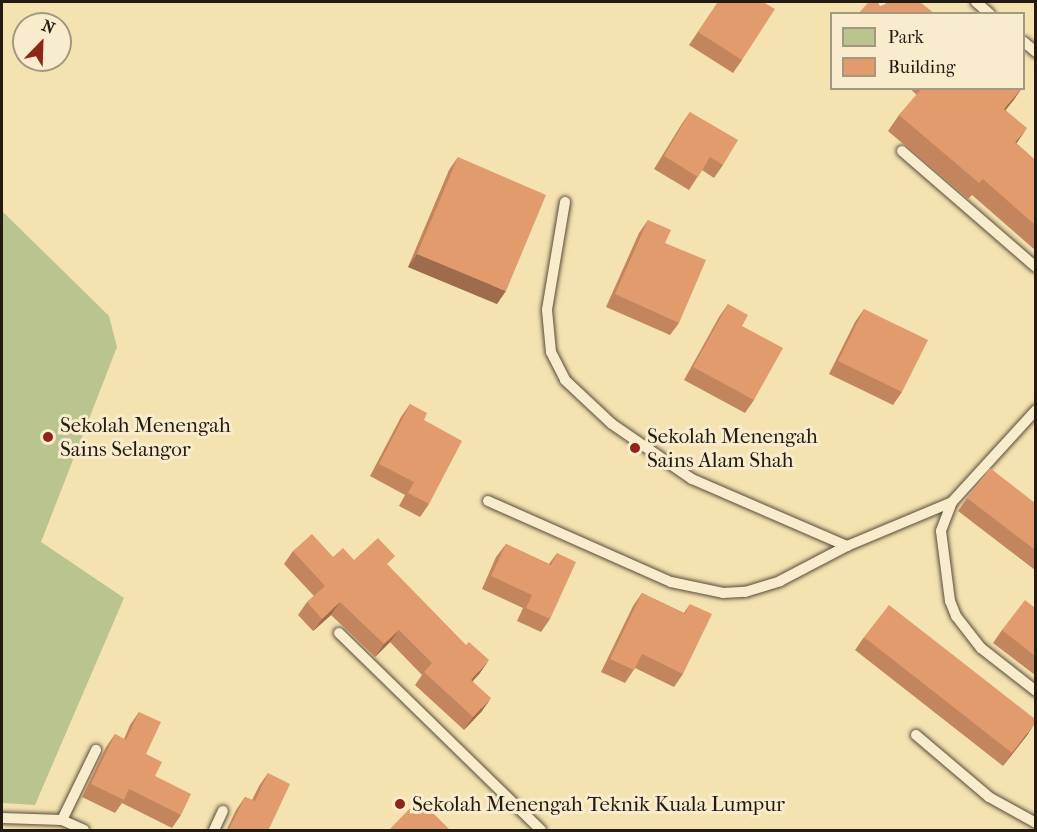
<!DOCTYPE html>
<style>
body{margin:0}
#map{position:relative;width:1037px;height:832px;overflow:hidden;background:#f5e2b1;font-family:"IM FELL French Canon",serif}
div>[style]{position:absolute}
.green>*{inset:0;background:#b9c48e}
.roads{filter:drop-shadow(0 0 2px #584c3a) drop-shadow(0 0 2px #584c3a)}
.lane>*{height:10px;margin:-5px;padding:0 5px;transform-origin:5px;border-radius:5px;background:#f8eccc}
.wall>*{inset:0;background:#c2855d}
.shaded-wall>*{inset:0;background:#9e6c4c}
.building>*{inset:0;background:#e19b6c}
.dots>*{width:16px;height:16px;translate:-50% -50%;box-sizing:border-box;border:3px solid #f8eccc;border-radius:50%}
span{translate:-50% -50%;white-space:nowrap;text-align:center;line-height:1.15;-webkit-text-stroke:6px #f8eccc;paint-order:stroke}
.poi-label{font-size:21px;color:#231a12}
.left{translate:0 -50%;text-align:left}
.frame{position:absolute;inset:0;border:3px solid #231a12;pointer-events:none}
.legend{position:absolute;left:830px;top:12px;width:195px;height:78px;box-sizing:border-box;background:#f8eccc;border:2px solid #a39882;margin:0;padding:8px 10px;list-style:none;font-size:18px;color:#231a12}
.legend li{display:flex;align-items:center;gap:12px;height:30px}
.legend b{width:30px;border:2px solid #a39882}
.north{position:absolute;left:12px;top:12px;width:60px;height:60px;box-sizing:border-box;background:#f8eccc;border:2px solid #a39882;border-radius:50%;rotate:23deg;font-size:16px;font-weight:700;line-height:24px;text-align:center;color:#231a12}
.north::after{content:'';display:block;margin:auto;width:21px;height:27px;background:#8f2418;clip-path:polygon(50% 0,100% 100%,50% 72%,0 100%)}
</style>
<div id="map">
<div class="green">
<i style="clip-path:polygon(2px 211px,109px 316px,117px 347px,41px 542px,124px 598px,35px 805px,2px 803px)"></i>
</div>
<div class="roads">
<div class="lane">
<i style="left:976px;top:2px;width:18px;rotate:41deg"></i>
<i style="left:871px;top:14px;width:16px;rotate:-50deg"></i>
<i style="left:1024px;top:42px;width:16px;rotate:40deg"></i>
<i style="left:902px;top:151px;width:177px;rotate:40.9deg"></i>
<i style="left:565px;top:202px;width:109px;rotate:99.5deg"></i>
<i style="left:547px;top:310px;width:42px;rotate:84.6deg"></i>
<i style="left:551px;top:352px;width:31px;rotate:63deg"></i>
<i style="left:565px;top:380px;width:64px;rotate:43.1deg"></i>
<i style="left:612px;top:424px;width:97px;rotate:34.5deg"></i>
<i style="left:692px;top:479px;width:169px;rotate:23.4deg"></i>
<i style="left:1036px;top:410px;width:125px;rotate:132.4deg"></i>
<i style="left:952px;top:502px;width:31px;rotate:111deg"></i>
<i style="left:941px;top:531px;width:71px;rotate:82.7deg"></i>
<i style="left:950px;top:601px;width:16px;rotate:68deg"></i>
<i style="left:956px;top:616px;width:41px;rotate:52deg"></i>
<i style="left:981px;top:648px;width:70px;rotate:38deg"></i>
<i style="left:488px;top:501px;width:200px;rotate:23.9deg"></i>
<i style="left:671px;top:582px;width:53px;rotate:11.9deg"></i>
<i style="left:723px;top:593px;width:22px;rotate:-3deg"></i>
<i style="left:745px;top:592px;width:37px;rotate:-17deg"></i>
<i style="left:780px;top:581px;width:76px;rotate:-27.6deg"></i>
<i style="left:847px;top:546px;width:114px;rotate:-22.7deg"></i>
<i style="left:339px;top:633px;width:282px;rotate:44.3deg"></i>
<i style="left:916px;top:735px;width:96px;rotate:40.3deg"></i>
<i style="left:989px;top:797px;width:54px;rotate:29deg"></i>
<i style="left:2px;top:818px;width:60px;rotate:1.9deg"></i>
<i style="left:62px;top:820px;width:78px;rotate:-64.1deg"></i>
<i style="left:62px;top:820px;width:24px;rotate:24deg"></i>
<i style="left:214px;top:830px;width:21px;rotate:-65deg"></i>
</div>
</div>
<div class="wall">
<i style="clip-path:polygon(718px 2px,742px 60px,733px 73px,689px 45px)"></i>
<i style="clip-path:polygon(909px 88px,1022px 88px,1006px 110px,1016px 143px,1035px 160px,1035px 250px,972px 195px,968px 199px,888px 131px,899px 115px,917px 95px)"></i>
<i style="clip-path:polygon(690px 112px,723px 165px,714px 178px,702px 170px,689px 190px,654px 169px,681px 125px)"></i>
<i style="clip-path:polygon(458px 157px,497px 304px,408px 267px,449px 170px)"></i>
<i style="clip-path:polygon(648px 220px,665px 243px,679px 323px,670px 335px,606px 307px,639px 233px)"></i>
<i style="clip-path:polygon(728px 304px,742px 326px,754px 400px,745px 413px,684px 380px,719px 317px)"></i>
<i style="clip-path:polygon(864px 309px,902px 392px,893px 405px,829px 374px,855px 322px)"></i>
<i style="clip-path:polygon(410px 404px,424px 420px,429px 504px,420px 517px,399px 506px,405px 495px,370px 476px,401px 417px)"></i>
<i style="clip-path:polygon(967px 498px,1035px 503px,1035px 570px,958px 511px)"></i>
<i style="clip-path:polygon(506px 544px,549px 564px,557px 553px,550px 619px,541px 632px,517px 621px,523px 608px,482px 589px,496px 557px)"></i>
<i style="clip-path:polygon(293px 551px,388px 565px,480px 673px,473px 681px,482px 711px,464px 730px,415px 685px,422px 675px,390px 642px,375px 657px,331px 615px,313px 631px,298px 615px,307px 602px,314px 596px,284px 564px)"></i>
<i style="clip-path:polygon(642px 593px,684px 613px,690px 604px,683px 674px,674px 687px,635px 668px,625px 683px,601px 672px,633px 606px)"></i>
<i style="clip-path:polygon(1035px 608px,1035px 675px,993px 643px,1002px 630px)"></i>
<i style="clip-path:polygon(864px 637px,1028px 734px,1003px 766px,855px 650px)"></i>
<i style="clip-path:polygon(139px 712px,146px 754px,155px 776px,181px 815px,172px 828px,122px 803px,115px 813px,82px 797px,106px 747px,115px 734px,124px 739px,130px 725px)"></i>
<i style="clip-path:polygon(268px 773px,268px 831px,226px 831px,236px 810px,245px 797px,252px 800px,259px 786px)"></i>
</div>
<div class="shaded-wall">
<i style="clip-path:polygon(1022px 88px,1013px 101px,993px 124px,1004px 109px)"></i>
<i style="clip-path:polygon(1027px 128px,1016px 144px,1015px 142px)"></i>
<i style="clip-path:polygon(417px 254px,506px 291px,497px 304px,408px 267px)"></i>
<i style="clip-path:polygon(340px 602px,331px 615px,313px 631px,322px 619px)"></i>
<i style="clip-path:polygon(399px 630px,390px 642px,375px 657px,384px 644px)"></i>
<i style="clip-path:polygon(489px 660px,480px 673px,462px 692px,471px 680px)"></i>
<i style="clip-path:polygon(491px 698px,482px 711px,464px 730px,473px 717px)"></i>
<i style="clip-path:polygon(1035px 723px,1028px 734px,1003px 766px,1012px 753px)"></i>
</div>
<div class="building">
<i style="clip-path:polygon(718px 2px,763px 2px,775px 9px,742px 60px,698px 32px)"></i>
<i style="clip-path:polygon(869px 2px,878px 2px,880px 6px,888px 3px,889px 2px,920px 2px,935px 14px,858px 14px)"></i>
<i style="clip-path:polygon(922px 88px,1022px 88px,1004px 109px,1027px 128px,1015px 142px,1035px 160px,1035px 225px,983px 179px,979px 183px,899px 115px)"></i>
<i style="clip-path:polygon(690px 112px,738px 140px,723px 165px,710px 157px,698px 177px,664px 156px)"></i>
<i style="clip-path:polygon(458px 157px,546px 195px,506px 291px,417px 254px)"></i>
<i style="clip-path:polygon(648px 220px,671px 230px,665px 243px,706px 260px,679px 323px,615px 294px)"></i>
<i style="clip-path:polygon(728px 304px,748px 315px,742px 326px,783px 348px,754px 400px,693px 367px)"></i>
<i style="clip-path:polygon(864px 309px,928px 340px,902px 392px,838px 361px)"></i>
<i style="clip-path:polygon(410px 404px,427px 413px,424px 420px,462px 441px,429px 504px,408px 493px,414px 482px,379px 464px)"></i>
<i style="clip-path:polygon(990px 468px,1035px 503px,1035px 550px,967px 498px)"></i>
<i style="clip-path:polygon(312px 534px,333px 557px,343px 548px,354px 560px,378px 538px,395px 556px,387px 564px,466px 645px,469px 642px,489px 660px,471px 680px,491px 698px,473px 717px,424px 672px,432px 663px,399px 630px,384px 644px,340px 602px,322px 619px,307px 602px,325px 586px,293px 551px)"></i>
<i style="clip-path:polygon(506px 544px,551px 565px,557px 553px,576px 562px,550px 619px,526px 608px,532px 595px,491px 576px)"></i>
<i style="clip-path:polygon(642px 593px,685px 614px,690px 604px,712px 614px,683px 674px,642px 654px,634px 670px,610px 659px)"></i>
<i style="clip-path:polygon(1025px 600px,1035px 608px,1035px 656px,1002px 630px)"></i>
<i style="clip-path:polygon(889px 605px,1035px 719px,1035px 723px,1012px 753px,864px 637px)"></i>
<i style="clip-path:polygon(139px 712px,161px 722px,146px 754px,162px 762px,155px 776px,191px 794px,181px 815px,129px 789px,124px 800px,91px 784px,115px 734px,126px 740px)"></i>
<i style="clip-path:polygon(268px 773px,290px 784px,268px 831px,228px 831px,245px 797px,255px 801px)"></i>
<i style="clip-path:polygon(419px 799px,451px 831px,388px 831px)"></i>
</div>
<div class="dots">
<i style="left:48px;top:437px;background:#8f2418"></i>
<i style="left:635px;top:448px;background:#8f2418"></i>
<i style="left:400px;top:804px;background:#8f2418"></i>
</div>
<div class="poi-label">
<span class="left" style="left:60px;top:437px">Sekolah Menengah<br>Sains Selangor</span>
<span class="left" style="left:647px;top:448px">Sekolah Menengah<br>Sains Alam Shah</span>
<span class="left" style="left:412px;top:804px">Sekolah Menengah Teknik Kuala Lumpur</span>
</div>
<div class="frame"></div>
<ul class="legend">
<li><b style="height:16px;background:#b9c48e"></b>Park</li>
<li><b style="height:16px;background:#e19b6c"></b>Building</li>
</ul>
<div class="north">N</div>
</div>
